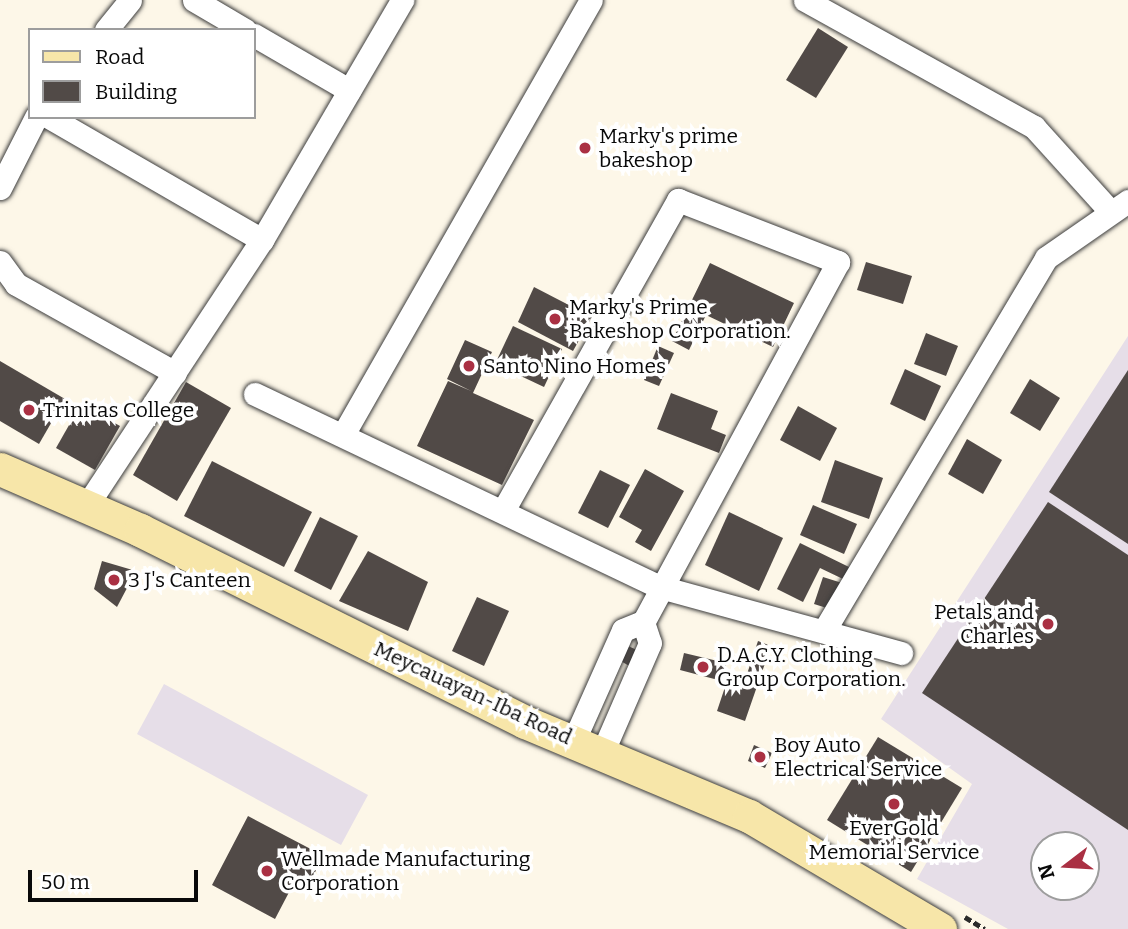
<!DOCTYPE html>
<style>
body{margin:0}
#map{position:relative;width:1128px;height:929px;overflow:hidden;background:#fdf7e8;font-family:Bitter,serif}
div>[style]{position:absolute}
.industrial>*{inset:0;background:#e6dee8}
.building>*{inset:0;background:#514a47}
.path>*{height:4.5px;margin-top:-2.25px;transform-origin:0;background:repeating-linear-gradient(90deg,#2b2b2b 0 7px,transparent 0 10.5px)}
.roads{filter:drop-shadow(0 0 2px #3c3c3c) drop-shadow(0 0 2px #3c3c3c)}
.minor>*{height:23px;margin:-11.5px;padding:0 11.5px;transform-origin:11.5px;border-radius:11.5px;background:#fff}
.secondary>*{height:33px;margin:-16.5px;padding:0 16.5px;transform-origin:16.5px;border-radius:16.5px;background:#f7e6a9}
.dots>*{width:19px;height:19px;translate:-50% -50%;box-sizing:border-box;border:4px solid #fff;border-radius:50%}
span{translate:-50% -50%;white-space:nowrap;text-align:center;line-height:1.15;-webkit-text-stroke:7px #fff;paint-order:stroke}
.poi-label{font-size:21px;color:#090909}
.left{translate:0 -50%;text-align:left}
.right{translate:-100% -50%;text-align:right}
.street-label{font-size:21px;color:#090909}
.legend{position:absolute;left:28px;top:28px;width:228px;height:91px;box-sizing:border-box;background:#fff;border:2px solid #9d9d9d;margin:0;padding:9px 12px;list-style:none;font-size:21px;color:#090909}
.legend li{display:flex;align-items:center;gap:14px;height:35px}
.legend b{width:35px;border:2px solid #9d9d9d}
.north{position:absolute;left:1030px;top:831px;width:70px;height:70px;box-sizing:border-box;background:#fff;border:2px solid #9d9d9d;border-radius:50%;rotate:253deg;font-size:19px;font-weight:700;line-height:28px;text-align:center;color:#090909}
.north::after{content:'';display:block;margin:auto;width:24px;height:32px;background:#aa3043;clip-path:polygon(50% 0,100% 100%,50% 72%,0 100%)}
.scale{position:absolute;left:28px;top:870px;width:170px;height:32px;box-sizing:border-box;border:4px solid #090909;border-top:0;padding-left:9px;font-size:21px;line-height:24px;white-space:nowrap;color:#090909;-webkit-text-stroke:5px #fff;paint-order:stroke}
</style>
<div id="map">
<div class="industrial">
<i style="clip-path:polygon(evenodd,1128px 336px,1128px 929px,1008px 929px,917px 879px,972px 784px,881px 719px,1128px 336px,1044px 845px,1086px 845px,1086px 887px,1044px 887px,1044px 845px)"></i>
<i style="clip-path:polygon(164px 684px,368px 795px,341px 845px,137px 734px)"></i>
</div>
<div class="building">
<i style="clip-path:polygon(818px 28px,848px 47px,816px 98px,786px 80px)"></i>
<i style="clip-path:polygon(866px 262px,912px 276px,903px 304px,857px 290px)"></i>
<i style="clip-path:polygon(710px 263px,794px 303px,773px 347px,706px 315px,689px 350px,672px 341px)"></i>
<i style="clip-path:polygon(534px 287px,592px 317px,573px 351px,518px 322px)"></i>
<i style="clip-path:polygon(513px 326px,562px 349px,544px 387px,495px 364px)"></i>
<i style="clip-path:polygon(926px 333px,958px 346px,946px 376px,914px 364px)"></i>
<i style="clip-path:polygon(465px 340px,492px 352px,473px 393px,534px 420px,502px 485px,417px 446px,448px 381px,471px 391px,447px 379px)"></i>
<i style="clip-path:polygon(658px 346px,674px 353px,659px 386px,644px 380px)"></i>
<i style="clip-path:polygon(0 361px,65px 399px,39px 444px,0 421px)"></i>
<i style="clip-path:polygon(905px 369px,941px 386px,925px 421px,890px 404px)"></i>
<i style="clip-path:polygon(1128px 370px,1128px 544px,1049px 492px)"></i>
<i style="clip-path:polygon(1030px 379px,1060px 398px,1040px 431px,1010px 413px)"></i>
<i style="clip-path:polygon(186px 382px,231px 408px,177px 501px,133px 475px)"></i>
<i style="clip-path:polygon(671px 393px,718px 411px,711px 429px,726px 435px,719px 453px,657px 429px)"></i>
<i style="clip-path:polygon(81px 404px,120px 426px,95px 470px,56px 448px)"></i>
<i style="clip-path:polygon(798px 406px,837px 428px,820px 461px,780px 440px)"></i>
<i style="clip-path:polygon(967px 439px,1002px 460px,983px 494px,948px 474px)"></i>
<i style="clip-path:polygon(835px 460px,883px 478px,869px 519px,821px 502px)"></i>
<i style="clip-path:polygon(212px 461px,312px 512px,284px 567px,184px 516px)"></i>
<i style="clip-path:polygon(645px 469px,684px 491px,651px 551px,635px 542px,642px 530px,619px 517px)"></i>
<i style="clip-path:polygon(600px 470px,630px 485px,608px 528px,578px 513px)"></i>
<i style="clip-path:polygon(1048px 502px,1128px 555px,1128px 830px,922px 693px)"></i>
<i style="clip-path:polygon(813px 505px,857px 524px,844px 554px,800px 535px)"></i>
<i style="clip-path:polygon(729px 512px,783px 538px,759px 591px,705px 565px)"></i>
<i style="clip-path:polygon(320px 517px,358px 536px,331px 590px,294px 571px)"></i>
<i style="clip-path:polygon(800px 543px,849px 567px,843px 579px,820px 568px,803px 602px,777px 589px)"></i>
<i style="clip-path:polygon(368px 551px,428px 582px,408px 631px,339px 601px)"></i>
<i style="clip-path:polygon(102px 561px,136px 571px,117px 607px,94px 589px)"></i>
<i style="clip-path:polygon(823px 577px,842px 583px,833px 610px,814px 604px)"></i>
<i style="clip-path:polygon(477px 597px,509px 611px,484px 666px,452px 651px)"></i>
<i style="clip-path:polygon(758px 641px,771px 646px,745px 721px,717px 711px,727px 681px,743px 686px)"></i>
<i style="clip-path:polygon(626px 645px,639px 651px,631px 667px,619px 660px)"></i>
<i style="clip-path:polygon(684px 653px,726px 663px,722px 681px,680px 670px)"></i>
<i style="clip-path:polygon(878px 737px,962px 788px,911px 872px,827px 820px)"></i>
<i style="clip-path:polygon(754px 745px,772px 753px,765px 768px,748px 761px)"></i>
<i style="clip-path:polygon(248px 816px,324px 856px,309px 883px,297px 877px,275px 919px,212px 885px)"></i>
</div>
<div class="path">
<i style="left:965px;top:917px;width:23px;rotate:31deg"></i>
</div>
<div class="roads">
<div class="minor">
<i style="left:194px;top:0;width:59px;rotate:30.5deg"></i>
<i style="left:805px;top:0;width:262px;rotate:29deg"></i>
<i style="left:1034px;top:127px;width:110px;rotate:47.9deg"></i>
<i style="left:106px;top:30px;width:38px;rotate:-51deg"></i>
<i style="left:254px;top:35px;width:110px;rotate:30.1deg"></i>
<i style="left:49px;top:117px;width:246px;rotate:30deg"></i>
<i style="left:0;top:188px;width:80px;rotate:-63.1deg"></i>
<i style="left:0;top:262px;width:27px;rotate:54deg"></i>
<i style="left:16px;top:284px;width:182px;rotate:29.2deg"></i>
<i style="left:255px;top:394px;width:449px;rotate:25.5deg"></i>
<i style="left:660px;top:587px;width:250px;rotate:15.3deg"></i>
<i style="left:344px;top:433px;width:498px;rotate:-60.3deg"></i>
<i style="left:87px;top:505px;width:318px;rotate:-56.6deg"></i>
<i style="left:262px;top:240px;width:278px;rotate:-59.7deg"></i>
<i style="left:504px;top:509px;width:355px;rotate:-60.6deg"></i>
<i style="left:678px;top:200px;width:172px;rotate:21.2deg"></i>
<i style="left:838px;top:262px;width:409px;rotate:118.4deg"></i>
<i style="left:643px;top:622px;width:22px;rotate:72deg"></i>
<i style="left:650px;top:643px;width:118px;rotate:113.5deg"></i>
<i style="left:825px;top:629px;width:432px;rotate:-59.2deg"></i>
<i style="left:1046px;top:258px;width:100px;rotate:-34.8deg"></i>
<i style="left:574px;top:740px;width:120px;rotate:-66deg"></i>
<i style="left:623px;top:630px;width:22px;rotate:-22deg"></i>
</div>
<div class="secondary">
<i style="left:0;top:469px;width:153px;rotate:23.5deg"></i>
<i style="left:140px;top:530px;width:430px;rotate:26.5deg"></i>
<i style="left:525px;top:722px;width:243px;rotate:22.8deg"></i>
<i style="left:749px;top:816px;width:222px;rotate:30.6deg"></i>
</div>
</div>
<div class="dots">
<i style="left:585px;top:148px;background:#aa3043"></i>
<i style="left:555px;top:319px;background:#aa3043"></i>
<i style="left:469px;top:366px;background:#aa3043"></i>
<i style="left:29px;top:410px;background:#aa3043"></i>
<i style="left:114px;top:580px;background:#aa3043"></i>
<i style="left:1048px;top:624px;background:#aa3043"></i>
<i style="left:703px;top:667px;background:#aa3043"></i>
<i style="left:760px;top:757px;background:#aa3043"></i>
<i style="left:894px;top:804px;background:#aa3043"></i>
<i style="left:267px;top:871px;background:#aa3043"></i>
</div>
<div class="poi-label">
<span class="left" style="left:599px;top:148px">Marky's prime<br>bakeshop</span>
<span class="left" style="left:569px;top:319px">Marky's Prime<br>Bakeshop Corporation.</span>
<span class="left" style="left:483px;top:366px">Santo Nino Homes</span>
<span class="left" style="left:43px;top:410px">Trinitas College</span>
<span class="left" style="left:128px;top:580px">3 J's Canteen</span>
<span class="right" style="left:1034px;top:624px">Petals and<br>Charles</span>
<span class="left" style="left:717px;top:667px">D.A.C.Y. Clothing<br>Group Corporation.</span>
<span class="left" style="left:774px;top:757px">Boy Auto<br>Electrical Service</span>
<span style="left:894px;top:840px">EverGold<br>Memorial Service</span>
<span class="left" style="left:281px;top:871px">Wellmade Manufacturing<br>Corporation</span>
</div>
<div class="street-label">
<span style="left:473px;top:693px;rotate:25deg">Meycauayan-Iba Road</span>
</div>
<ul class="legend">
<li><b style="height:9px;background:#f7e6a9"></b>Road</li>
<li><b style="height:19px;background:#514a47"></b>Building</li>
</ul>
<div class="north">N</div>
<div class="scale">50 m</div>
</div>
